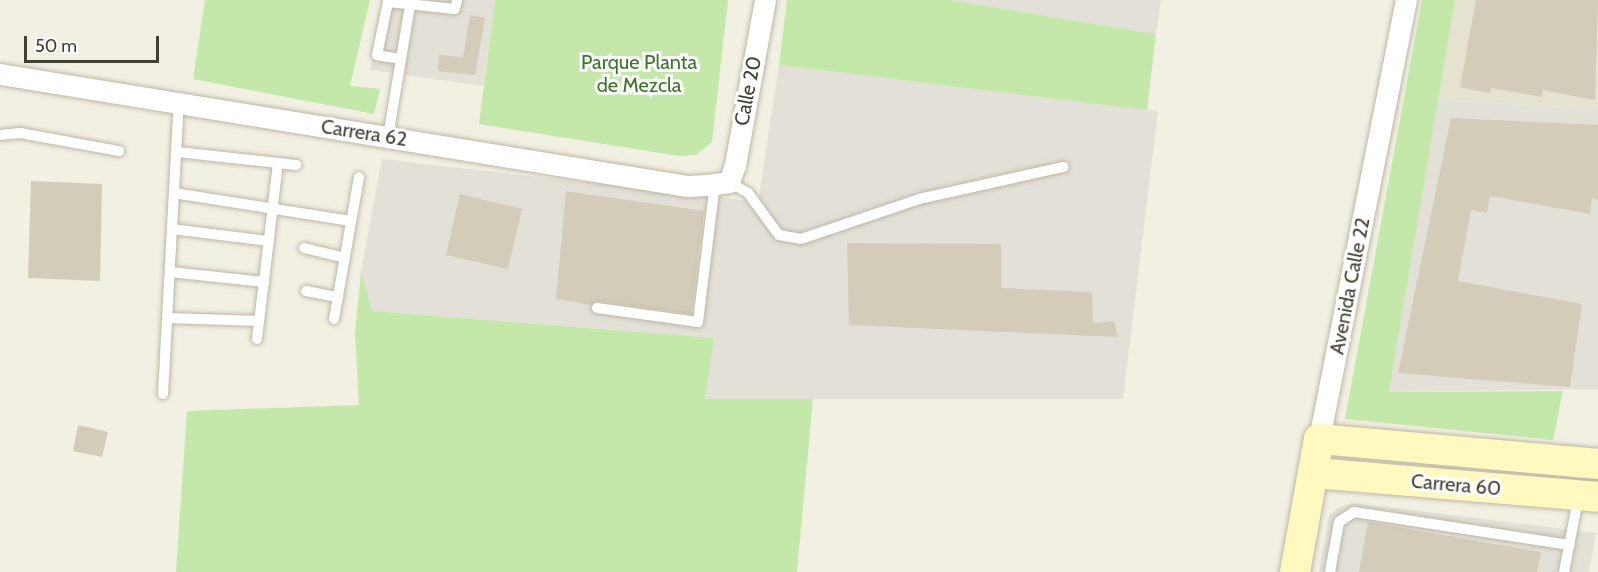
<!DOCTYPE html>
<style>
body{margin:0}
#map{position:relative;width:1598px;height:572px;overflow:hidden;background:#f2efe3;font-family:Cabin,sans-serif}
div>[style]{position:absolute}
.residential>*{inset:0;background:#e6e2d0}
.industrial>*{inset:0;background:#e3e0d8}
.green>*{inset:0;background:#c4e8aa}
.building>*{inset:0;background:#d3ccb8}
.roads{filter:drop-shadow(0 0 2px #bdb8a5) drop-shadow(0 0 2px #bdb8a5)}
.lane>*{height:10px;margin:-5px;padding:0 5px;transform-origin:5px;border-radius:5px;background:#fff}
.street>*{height:21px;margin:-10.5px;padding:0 10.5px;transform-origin:10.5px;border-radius:10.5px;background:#fff}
.secondary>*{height:30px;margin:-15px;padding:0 15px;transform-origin:15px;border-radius:15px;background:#fff8bf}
span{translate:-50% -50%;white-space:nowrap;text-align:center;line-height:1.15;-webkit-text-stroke:6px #fff;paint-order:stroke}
.park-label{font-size:20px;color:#3a7626}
.street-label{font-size:20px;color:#433f33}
.scale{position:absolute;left:24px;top:36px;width:135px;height:27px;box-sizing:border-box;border:3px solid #433f33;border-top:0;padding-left:8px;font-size:18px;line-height:21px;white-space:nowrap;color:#433f33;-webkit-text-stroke:4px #fff;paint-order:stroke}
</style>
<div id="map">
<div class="residential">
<i style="clip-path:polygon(1455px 0,1598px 0,1598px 109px,1438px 100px)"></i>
</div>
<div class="industrial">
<i style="clip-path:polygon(384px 0,495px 0,483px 86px,370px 70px)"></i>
<i style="clip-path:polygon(950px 0,1161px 0,1156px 34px)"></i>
<i style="clip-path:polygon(779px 65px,1158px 111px,1123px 399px,705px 399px,713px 338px,371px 311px,361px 272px,382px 159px,758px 202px)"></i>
<i style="clip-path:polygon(1438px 100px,1598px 109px,1598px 389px,1389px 392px)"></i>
<i style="clip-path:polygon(1353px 503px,1596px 533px,1589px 572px,1319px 572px,1329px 516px,1339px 507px)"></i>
</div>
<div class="green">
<i style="clip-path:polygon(205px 0,370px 0,350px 86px,380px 89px,374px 114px,193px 79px)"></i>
<i style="clip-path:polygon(495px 0,728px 0,712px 142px,696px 155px,679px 156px,479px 124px)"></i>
<i style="clip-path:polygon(787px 0,950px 0,1156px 34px,1147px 110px,779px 65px)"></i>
<i style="clip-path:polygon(1422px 0,1455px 0,1389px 392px,1563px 391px,1553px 440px,1345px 419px)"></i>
<i style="clip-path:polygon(361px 272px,372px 311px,714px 338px,705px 399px,813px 399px,797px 572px,176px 572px,187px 411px,359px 405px,355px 333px)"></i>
</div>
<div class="building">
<i style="clip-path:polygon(1476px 0,1598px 0,1595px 100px,1543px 90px,1542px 97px,1491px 88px,1490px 93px,1460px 87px)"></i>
<i style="clip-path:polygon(470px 15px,485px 18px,475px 75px,438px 71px,439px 55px,463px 57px)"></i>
<i style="clip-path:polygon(1451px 118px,1598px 125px,1598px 200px,1592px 198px,1590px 214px,1490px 196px,1487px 213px,1471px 210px,1458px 281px,1582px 304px,1570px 387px,1398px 373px)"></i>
<i style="clip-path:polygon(31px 181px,102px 184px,100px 281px,28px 278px)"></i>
<i style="clip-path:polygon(566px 191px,704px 211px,691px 314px,598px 301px,590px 305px,556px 299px)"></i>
<i style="clip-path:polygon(460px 194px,522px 209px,508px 269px,446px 255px)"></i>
<i style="clip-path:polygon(847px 243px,1001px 244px,1001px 288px,1092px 292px,1093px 323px,1114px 321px,1118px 337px,849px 325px)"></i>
<i style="clip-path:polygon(78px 425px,108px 432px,102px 457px,73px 451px)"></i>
<i style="clip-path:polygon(1368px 522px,1541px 552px,1537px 572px,1359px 572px)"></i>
</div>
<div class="roads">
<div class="lane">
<i style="left:401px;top:59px;width:24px;rotate:-171deg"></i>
<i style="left:377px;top:55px;width:54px;rotate:-78.3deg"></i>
<i style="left:388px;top:2px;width:67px;rotate:6deg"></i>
<i style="left:455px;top:9px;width:9px;rotate:-77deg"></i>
<i style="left:0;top:135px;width:20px;rotate:-6deg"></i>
<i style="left:20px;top:133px;width:101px;rotate:10.3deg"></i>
<i style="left:388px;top:137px;width:139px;rotate:-80.5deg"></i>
<i style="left:177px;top:152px;width:120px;rotate:6.2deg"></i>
<i style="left:729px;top:182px;width:22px;rotate:30deg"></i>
<i style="left:748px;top:193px;width:52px;rotate:53.6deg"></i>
<i style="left:779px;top:235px;width:22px;rotate:10deg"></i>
<i style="left:801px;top:239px;width:125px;rotate:-18.7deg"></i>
<i style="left:919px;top:199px;width:148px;rotate:-12.5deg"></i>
<i style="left:174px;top:193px;width:179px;rotate:9deg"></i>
<i style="left:172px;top:229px;width:98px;rotate:7.1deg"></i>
<i style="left:304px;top:248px;width:42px;rotate:13.7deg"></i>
<i style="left:170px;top:272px;width:95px;rotate:6.1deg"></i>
<i style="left:306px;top:291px;width:33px;rotate:11deg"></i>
<i style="left:597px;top:308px;width:102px;rotate:7.9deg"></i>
<i style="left:698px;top:322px;width:139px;rotate:-83deg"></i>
<i style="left:167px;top:318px;width:92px;rotate:1.9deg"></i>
<i style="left:334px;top:319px;width:144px;rotate:-80deg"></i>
<i style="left:257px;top:339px;width:177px;rotate:-83.2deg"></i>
<i style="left:163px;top:394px;width:291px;rotate:-86.9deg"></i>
<i style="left:1330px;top:572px;width:51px;rotate:-79.8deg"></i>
<i style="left:1339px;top:522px;width:18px;rotate:-34deg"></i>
<i style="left:1354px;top:512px;width:218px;rotate:8.7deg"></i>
<i style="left:1564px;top:572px;width:74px;rotate:-79.1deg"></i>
</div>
<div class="street">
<i style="left:0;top:74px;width:697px;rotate:9.25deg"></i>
<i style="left:688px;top:186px;width:20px;rotate:-3deg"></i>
<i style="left:708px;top:185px;width:21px;rotate:-8deg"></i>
<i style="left:729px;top:182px;width:18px;rotate:-71deg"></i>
<i style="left:735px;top:165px;width:168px;rotate:-79.7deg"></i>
<i style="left:1319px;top:439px;width:448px;rotate:-78.8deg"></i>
</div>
<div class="secondary">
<i style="left:1314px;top:473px;width:285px;rotate:4.8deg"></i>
<i style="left:1295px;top:572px;width:135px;rotate:-79.8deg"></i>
<i style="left:1319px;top:439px;width:280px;rotate:5.1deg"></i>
</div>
</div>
<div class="park-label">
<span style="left:639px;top:74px">Parque Planta<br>de Mezcla</span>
</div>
<div class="street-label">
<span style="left:748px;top:91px;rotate:-79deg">Calle 20</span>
<span style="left:364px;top:133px;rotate:9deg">Carrera 62</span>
<span style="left:1350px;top:286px;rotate:-79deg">Avenida Calle 22</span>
<span style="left:1456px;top:485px;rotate:5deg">Carrera 60</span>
</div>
<div class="scale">50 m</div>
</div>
